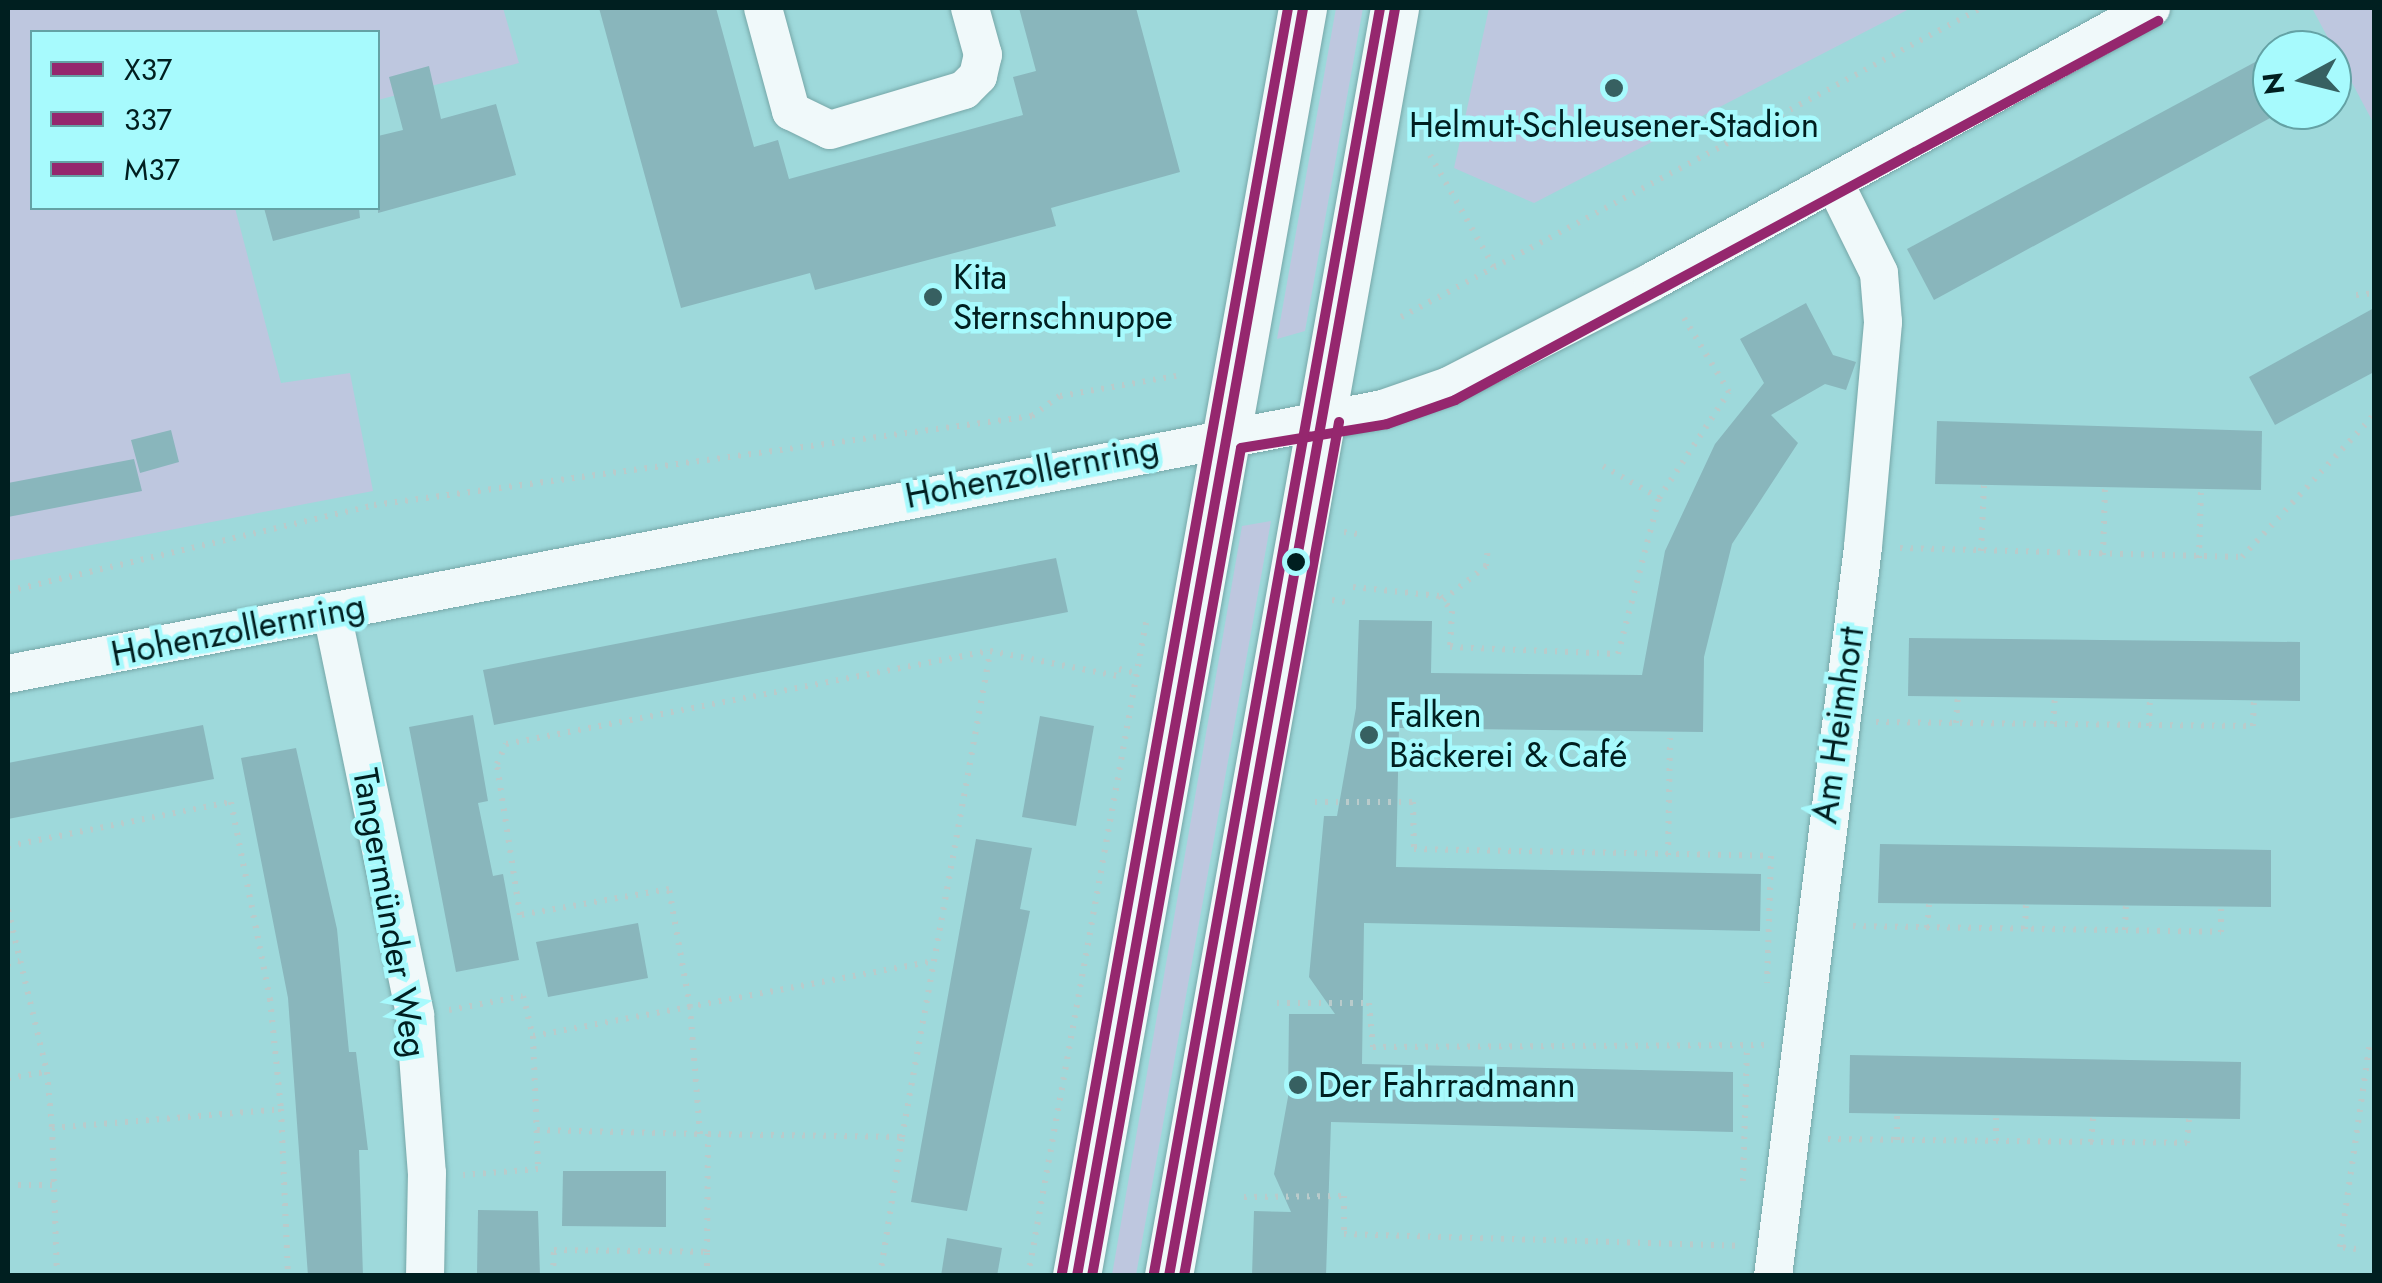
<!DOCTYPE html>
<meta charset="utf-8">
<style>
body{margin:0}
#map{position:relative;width:2382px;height:1283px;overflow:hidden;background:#9ed9db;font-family:Jost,sans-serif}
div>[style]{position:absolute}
.green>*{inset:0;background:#bec7df}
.building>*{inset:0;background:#89b6bc}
.path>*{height:6px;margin-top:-3px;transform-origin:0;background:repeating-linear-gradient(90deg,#b9cbcb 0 2.5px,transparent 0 10.5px)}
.roads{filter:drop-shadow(0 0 2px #76a7a8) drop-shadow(0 0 2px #76a7a8)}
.minor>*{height:38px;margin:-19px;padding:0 19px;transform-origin:19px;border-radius:19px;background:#f0f9fa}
.major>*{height:48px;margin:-24px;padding:0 24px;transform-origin:24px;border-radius:24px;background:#f0f9fa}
.bus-1>*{height:10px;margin:-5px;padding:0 5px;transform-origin:5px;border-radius:5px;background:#95276e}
.bus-2>*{height:10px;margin:-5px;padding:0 5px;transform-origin:5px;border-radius:5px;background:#95276e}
.bus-3>*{height:10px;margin:-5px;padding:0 5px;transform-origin:5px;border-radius:5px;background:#95276e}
.dots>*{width:28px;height:28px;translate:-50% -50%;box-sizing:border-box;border:5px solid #a7fafd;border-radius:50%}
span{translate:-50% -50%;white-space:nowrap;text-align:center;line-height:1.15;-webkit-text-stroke:9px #a7fafd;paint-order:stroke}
.poi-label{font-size:35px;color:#001f20}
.left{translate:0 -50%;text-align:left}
.street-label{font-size:35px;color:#001f20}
.frame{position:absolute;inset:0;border:10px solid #001f20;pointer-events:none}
.legend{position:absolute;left:30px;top:30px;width:350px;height:180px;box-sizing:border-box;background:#a7fafd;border:2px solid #64a2a5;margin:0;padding:12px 18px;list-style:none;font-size:30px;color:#001f20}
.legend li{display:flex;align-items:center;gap:20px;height:50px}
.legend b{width:50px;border:2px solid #64a2a5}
.north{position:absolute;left:2252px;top:30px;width:100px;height:100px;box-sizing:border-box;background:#a7fafd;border:2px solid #64a2a5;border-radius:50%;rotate:263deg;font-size:28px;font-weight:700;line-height:40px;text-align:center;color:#001f20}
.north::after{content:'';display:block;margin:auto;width:35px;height:45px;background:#376061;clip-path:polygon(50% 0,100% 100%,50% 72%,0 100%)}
</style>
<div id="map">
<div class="green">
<i style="clip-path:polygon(8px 8px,503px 8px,519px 63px,378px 100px,378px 32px,32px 32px,32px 208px,235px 208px,281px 383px,350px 373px,373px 491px,8px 561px)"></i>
<i style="clip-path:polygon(1336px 8px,1363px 8px,1305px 331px,1277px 339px)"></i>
<i style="clip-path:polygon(1489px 8px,1911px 8px,1534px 203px,1454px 168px)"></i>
<i style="clip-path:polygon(2312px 8px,2374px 8px,2374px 124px)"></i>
<i style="clip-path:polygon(1271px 521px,1136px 1275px,1112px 1275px,1242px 526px)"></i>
</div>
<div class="building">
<i style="clip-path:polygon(599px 8px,716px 8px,754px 147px,778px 140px,789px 179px,1023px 115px,1013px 77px,1036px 71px,1019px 8px,1136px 8px,1180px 172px,1051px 208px,1056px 226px,815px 290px,810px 273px,681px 308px)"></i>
<i style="clip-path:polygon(2272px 53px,2272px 117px,1934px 300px,1907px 249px)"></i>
<i style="clip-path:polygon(429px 66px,441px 119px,496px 104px,516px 175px,378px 213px,378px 136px,403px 130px,389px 77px)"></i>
<i style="clip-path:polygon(264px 208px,359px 208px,360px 218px,273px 241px)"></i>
<i style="clip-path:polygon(1806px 303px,1833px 355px,1856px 362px,1846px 390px,1825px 384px,1771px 415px,1798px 443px,1732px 544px,1704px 657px,1703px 732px,1399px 728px,1396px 867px,1761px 874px,1760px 931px,1364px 923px,1362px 1064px,1733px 1072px,1733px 1132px,1331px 1122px,1326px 1276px,1252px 1276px,1254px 1211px,1291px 1212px,1274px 1174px,1288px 1097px,1289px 1014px,1335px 1014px,1309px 977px,1324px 816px,1337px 816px,1356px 708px,1359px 620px,1432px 621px,1431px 673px,1642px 675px,1665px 551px,1715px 444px,1764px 383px,1740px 339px)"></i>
<i style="clip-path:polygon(2374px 308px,2374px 372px,2275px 425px,2249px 377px)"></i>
<i style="clip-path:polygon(1937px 421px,2262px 431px,2261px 490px,1935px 484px)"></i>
<i style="clip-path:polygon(171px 430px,179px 462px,140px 473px,131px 440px)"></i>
<i style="clip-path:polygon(134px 459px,142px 491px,8px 517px,8px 483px)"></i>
<i style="clip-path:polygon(1056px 558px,1068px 612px,494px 725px,483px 670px)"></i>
<i style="clip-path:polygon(1909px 638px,2300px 642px,2300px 701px,1908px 696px)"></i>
<i style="clip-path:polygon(473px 715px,488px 801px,478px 803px,493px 876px,503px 874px,519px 960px,456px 972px,409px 727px)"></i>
<i style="clip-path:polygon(1040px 716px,1094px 726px,1076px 826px,1022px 817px)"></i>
<i style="clip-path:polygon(203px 725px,214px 779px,8px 819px,8px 763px)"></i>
<i style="clip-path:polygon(296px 748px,337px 929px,349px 1052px,356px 1052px,368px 1150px,359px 1150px,363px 1276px,308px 1276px,288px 998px,241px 758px)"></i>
<i style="clip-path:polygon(976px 839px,1032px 848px,1020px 909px,1030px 911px,967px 1211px,911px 1202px)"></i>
<i style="clip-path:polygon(1880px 844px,2271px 850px,2271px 907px,1878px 903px)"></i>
<i style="clip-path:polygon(638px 923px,648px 978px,548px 997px,536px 942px)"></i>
<i style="clip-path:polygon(1850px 1055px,2241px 1062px,2240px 1119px,1849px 1113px)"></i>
<i style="clip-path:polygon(563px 1171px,666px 1171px,666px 1227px,562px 1226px)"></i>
<i style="clip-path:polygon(478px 1210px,538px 1211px,540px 1276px,477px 1276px)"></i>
<i style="clip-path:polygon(947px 1238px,1002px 1248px,997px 1276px,941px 1276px)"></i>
</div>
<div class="path">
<i style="left:1430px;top:155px;width:131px;rotate:60.3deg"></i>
<i style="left:2356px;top:295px;width:18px;rotate:-6deg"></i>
<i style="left:1401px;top:317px;width:657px;rotate:-28.05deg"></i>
<i style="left:1603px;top:466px;width:64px;rotate:29.7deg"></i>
<i style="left:1344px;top:532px;width:18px;rotate:9deg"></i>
<i style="left:1900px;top:548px;width:342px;rotate:1.5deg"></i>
<i style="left:2242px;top:557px;width:194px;rotate:-47.1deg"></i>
<i style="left:1981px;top:551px;width:66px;rotate:-87.4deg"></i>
<i style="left:2103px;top:555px;width:67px;rotate:-88.3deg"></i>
<i style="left:2199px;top:558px;width:67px;rotate:-88.3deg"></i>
<i style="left:1353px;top:587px;width:87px;rotate:5.9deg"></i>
<i style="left:1440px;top:596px;width:19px;rotate:51deg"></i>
<i style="left:1452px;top:611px;width:36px;rotate:93deg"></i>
<i style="left:1450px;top:647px;width:168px;rotate:2.4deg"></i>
<i style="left:1618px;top:654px;width:161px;rotate:-75.3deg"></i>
<i style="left:1659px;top:498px;width:127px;rotate:-56.6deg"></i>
<i style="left:1729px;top:392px;width:87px;rotate:-121.3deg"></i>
<i style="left:8px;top:591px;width:376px;rotate:-13.2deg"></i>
<i style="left:374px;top:505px;width:664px;rotate:-7.7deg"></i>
<i style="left:1032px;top:416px;width:34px;rotate:-36deg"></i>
<i style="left:1060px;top:396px;width:118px;rotate:-9.8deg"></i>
<i style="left:1332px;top:600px;width:18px;rotate:9deg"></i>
<i style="left:1443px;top:600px;width:55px;rotate:-38.3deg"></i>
<i style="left:1486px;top:566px;width:20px;rotate:-84deg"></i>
<i style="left:1119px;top:669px;width:17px;rotate:13deg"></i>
<i style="left:1876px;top:722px;width:377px;rotate:0.6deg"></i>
<i style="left:2253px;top:726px;width:26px;rotate:-88deg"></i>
<i style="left:1956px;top:723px;width:26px;rotate:-86deg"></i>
<i style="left:2053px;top:724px;width:26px;rotate:-86deg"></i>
<i style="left:2149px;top:726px;width:27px;rotate:-88deg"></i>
<i style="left:1315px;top:802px;width:98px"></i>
<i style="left:1413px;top:802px;width:47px;rotate:88.8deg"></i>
<i style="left:1414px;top:849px;width:357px;rotate:1.1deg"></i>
<i style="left:1771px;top:856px;width:127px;rotate:91.8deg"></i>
<i style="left:8px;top:846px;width:227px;rotate:-11.2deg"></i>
<i style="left:231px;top:802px;width:201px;rotate:78.8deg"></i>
<i style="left:270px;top:999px;width:111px;rotate:84.3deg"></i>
<i style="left:1668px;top:855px;width:117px;rotate:-89deg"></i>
<i style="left:8px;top:910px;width:167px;rotate:76.5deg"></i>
<i style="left:1853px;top:926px;width:368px;rotate:0.9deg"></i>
<i style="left:2221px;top:932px;width:25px;rotate:-90deg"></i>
<i style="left:1927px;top:928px;width:24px;rotate:-85deg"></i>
<i style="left:2025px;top:929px;width:24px;rotate:-88deg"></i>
<i style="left:2125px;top:930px;width:24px;rotate:-88deg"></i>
<i style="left:8px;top:964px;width:12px;rotate:-14deg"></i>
<i style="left:1277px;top:1003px;width:92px"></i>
<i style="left:1369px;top:1003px;width:44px;rotate:84.8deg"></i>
<i style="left:1373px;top:1047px;width:392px;rotate:-0.3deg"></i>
<i style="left:449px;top:1010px;width:75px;rotate:-10.7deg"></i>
<i style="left:523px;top:996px;width:41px;rotate:76deg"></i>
<i style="left:533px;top:1036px;width:133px;rotate:87.8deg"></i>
<i style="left:538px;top:1169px;width:75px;rotate:175.4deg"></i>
<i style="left:533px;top:1036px;width:408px;rotate:-10.6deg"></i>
<i style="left:8px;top:1078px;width:39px;rotate:-9deg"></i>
<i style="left:47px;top:1072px;width:56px;rotate:84.9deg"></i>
<i style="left:537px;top:1130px;width:164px;rotate:1.4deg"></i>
<i style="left:700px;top:1134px;width:127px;rotate:-94.5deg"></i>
<i style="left:690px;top:1007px;width:120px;rotate:-100.1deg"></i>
<i style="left:669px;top:889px;width:151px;rotate:170.1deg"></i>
<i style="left:520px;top:915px;width:153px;rotate:-98.7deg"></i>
<i style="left:497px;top:764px;width:22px;rotate:-66deg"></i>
<i style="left:506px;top:744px;width:493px;rotate:-10.9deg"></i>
<i style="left:1828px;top:1139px;width:359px;rotate:0.6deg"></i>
<i style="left:2187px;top:1143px;width:25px;rotate:-85deg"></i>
<i style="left:1897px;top:1140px;width:26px;rotate:-90deg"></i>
<i style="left:1996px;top:1141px;width:25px;rotate:-90deg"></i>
<i style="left:2091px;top:1142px;width:25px;rotate:-85deg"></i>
<i style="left:1743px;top:1181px;width:134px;rotate:-88.3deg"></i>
<i style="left:8px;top:1185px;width:45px"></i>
<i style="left:1244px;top:1197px;width:100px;rotate:-0.6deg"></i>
<i style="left:1344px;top:1196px;width:38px;rotate:90deg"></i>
<i style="left:1344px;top:1234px;width:394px;rotate:1.7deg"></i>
<i style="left:2356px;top:1249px;width:16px;rotate:-173deg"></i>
<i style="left:2340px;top:1247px;width:202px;rotate:-81.7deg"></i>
<i style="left:57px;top:1276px;width:148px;rotate:-91.9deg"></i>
<i style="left:52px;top:1128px;width:230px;rotate:-4.7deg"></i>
<i style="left:281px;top:1109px;width:167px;rotate:87.6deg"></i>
<i style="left:553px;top:1276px;width:26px;rotate:-88deg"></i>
<i style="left:554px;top:1250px;width:153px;rotate:0.7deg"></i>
<i style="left:707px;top:1252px;width:118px;rotate:-89.5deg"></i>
<i style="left:708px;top:1134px;width:194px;rotate:0.9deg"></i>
<i style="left:902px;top:1137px;width:494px;rotate:-79.7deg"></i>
<i style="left:990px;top:651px;width:130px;rotate:11.1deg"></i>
<i style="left:707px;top:1276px;width:24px;rotate:-90deg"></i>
<i style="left:880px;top:1276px;width:141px;rotate:-81deg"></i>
<i style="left:1028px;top:1276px;width:665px;rotate:-79.77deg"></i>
</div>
<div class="roads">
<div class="minor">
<i style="left:763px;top:8px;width:107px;rotate:74.8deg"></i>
<i style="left:791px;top:111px;width:43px;rotate:26deg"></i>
<i style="left:830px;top:130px;width:140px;rotate:-16.6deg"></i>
<i style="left:964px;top:90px;width:20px;rotate:-45deg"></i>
<i style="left:978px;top:76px;width:22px;rotate:-77deg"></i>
<i style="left:983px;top:55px;width:49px;rotate:-105.5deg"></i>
<i style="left:332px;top:613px;width:410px;rotate:78.3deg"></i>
<i style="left:415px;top:1015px;width:158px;rotate:85.7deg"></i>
<i style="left:427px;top:1173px;width:103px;rotate:91.1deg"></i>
<i style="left:8px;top:674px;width:1400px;rotate:-10.91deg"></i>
<i style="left:1383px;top:409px;width:70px;rotate:-19.2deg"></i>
<i style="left:1449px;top:386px;width:229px;rotate:-27.2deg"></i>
<i style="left:1653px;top:281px;width:568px;rotate:-28.73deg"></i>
<i style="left:1773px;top:1276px;width:735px;rotate:-82.96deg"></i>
<i style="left:1863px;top:547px;width:226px;rotate:-84.9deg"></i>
<i style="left:1883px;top:322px;width:49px;rotate:-94.7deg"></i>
<i style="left:1879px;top:273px;width:99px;rotate:-116.3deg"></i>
</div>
<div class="major">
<i style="left:1077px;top:1276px;width:1288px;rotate:-79.89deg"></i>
<i style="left:1169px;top:1276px;width:1288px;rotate:-79.89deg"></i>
</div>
</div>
<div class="bus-1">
<i style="left:1077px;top:1276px;width:1288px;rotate:-79.89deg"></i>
<i style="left:1169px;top:1276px;width:1288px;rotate:-79.89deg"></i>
</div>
<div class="bus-2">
<i style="left:1092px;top:1276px;width:841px;rotate:-79.8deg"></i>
<i style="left:1241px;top:448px;width:148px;rotate:-9.3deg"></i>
<i style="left:1387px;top:424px;width:72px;rotate:-19.4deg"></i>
<i style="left:1455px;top:400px;width:799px;rotate:-28.33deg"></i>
<i style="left:1184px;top:1276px;width:868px;rotate:-79.71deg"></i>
</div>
<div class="bus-3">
<i style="left:1062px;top:1273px;width:1285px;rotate:-79.87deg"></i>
<i style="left:1154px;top:1273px;width:1285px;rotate:-79.87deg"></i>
</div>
<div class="dots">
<i style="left:1614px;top:88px;background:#376061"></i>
<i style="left:933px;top:297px;background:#376061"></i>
<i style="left:1296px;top:562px;background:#001f20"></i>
<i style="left:1369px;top:735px;background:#376061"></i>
<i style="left:1298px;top:1085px;background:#376061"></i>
</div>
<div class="poi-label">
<span style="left:1614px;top:125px">Helmut-Schleusener-Stadion</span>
<span class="left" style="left:953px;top:297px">Kita<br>Sternschnuppe</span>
<span class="left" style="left:1389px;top:735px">Falken<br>Bäckerei &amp; Café</span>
<span class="left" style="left:1318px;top:1085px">Der Fahrradmann</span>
</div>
<div class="street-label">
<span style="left:1032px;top:472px;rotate:-11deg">Hohenzollernring</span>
<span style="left:238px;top:630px;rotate:-11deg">Hohenzollernring</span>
<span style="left:1838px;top:725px;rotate:-82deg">Am Heimhort</span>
<span style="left:390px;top:913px;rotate:80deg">Tangermünder Weg</span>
</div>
<div class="frame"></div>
<ul class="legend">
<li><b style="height:12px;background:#95276e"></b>X37</li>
<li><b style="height:12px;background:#95276e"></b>337</li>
<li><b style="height:12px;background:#95276e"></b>M37</li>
</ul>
<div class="north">N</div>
</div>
